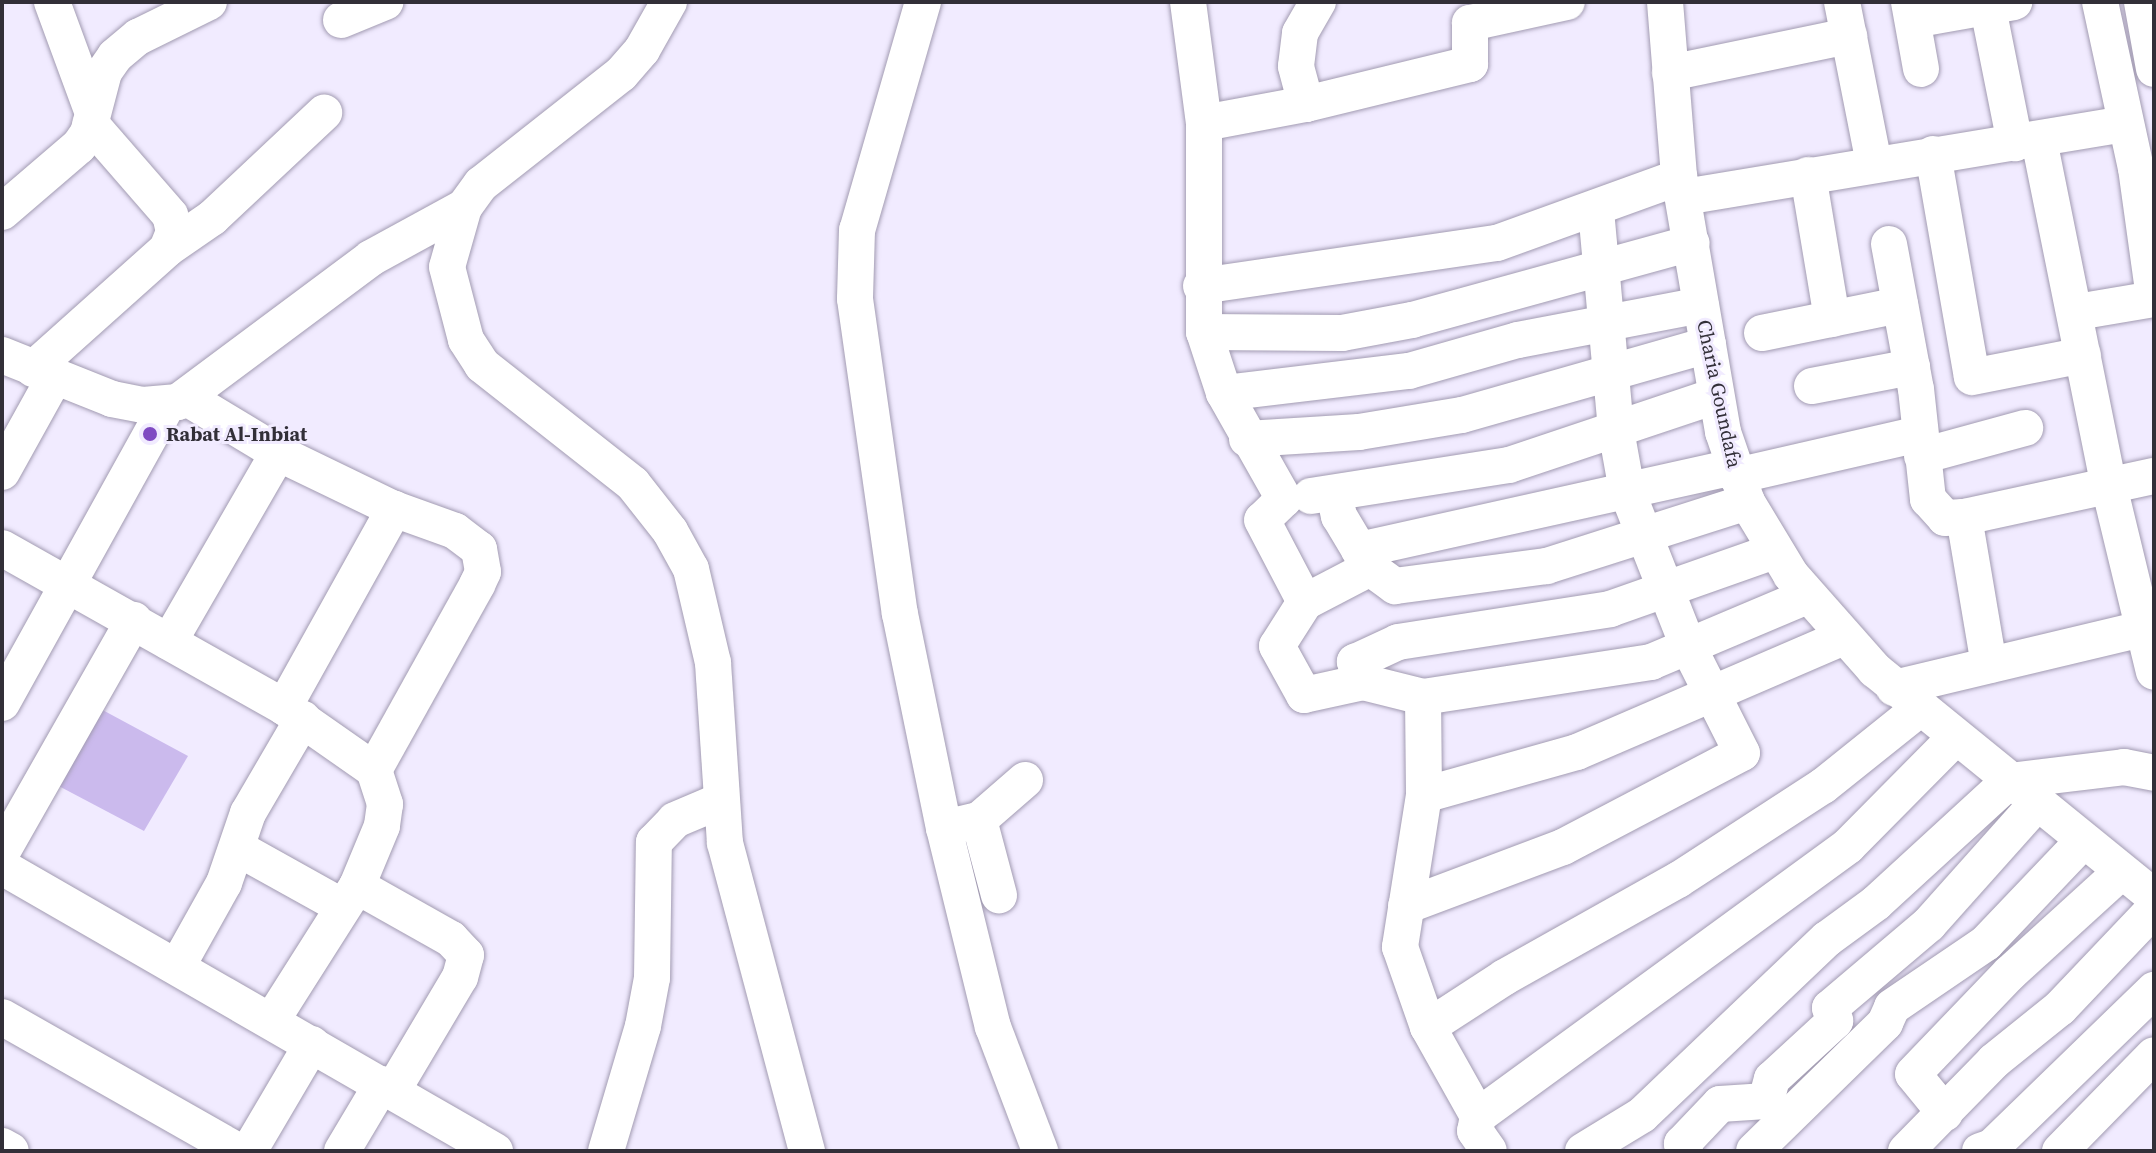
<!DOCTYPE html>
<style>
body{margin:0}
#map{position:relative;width:2156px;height:1153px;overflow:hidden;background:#f1ebff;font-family:"Source Serif 4",serif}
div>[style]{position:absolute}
.building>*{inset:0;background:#cbbaed}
.roads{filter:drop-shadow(0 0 2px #a29bb2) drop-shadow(0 0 2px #a29bb2)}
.minor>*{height:36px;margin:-18px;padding:0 18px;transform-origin:18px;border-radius:18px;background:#fff}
.dots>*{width:22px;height:22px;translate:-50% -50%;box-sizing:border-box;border:4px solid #f1ebff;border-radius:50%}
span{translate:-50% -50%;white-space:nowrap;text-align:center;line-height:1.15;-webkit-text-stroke:6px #f1ebff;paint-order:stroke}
.street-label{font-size:20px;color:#322f38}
.poi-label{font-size:20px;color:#322f38;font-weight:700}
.left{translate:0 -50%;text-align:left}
.frame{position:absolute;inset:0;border:4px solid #322f38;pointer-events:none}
</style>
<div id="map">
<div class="building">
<i style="clip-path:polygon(97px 707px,188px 756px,144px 831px,53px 783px)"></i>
</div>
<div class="roads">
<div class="minor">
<i style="left:52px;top:2px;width:116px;rotate:69.8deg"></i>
<i style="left:669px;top:2px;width:55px;rotate:119.4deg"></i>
<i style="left:642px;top:50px;width:32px;rotate:131deg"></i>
<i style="left:621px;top:74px;width:178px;rotate:141.8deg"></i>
<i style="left:481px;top:184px;width:29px;rotate:126deg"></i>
<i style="left:464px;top:207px;width:62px;rotate:105.8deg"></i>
<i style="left:447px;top:267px;width:75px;rotate:75.4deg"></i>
<i style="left:466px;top:340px;width:30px;rotate:57deg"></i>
<i style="left:482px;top:365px;width:192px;rotate:38.2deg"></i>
<i style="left:633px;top:484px;width:60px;rotate:51.8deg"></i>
<i style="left:670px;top:531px;width:43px;rotate:61.1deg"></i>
<i style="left:691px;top:569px;width:97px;rotate:76.8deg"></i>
<i style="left:713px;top:663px;width:180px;rotate:86.2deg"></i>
<i style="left:725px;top:843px;width:319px;rotate:75.1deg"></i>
<i style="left:923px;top:2px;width:237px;rotate:106.1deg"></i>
<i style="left:857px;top:230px;width:69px;rotate:91.7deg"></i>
<i style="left:855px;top:299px;width:318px;rotate:81.9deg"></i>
<i style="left:900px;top:614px;width:218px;rotate:78.4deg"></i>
<i style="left:944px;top:828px;width:205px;rotate:76.2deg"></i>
<i style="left:993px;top:1027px;width:133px;rotate:69.2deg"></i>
<i style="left:1188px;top:2px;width:122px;rotate:82.5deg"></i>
<i style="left:1204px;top:123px;width:209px;rotate:90deg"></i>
<i style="left:1204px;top:332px;width:64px;rotate:71.8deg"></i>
<i style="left:1224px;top:393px;width:122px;rotate:60.5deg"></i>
<i style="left:1284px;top:499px;width:30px;rotate:136deg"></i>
<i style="left:1262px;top:520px;width:93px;rotate:62.3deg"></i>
<i style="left:1305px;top:602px;width:73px;rotate:-27.6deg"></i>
<i style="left:1665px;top:2px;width:176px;rotate:85.4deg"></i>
<i style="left:1679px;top:177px;width:259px;rotate:80.2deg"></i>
<i style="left:1723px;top:432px;width:74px;rotate:71.1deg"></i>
<i style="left:1747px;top:502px;width:85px;rotate:58.9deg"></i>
<i style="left:1791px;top:575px;width:127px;rotate:48.5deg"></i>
<i style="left:1875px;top:670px;width:360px;rotate:39.1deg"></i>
<i style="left:1842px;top:2px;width:164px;rotate:78.8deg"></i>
<i style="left:1909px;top:2px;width:68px;rotate:79.8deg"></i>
<i style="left:2100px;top:2px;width:170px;rotate:77.8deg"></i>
<i style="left:2136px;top:168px;width:130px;rotate:82.1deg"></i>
<i style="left:2142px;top:2px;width:68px;rotate:79.8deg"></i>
<i style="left:1988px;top:8px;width:138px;rotate:78.7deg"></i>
<i style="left:341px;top:20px;width:48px;rotate:-22.2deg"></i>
<i style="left:1913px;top:20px;width:103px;rotate:-10.1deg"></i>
<i style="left:1670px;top:73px;width:183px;rotate:-11.7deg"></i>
<i style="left:1306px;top:104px;width:169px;rotate:-13.7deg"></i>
<i style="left:1470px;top:64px;width:41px;rotate:-90deg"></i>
<i style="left:1470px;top:23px;width:99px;rotate:-12.2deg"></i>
<i style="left:1204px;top:123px;width:104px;rotate:-10.6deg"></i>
<i style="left:1306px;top:104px;width:39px;rotate:-105deg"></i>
<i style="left:1296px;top:66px;width:33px;rotate:-83deg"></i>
<i style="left:1300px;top:33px;width:36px;rotate:-60deg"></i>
<i style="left:2039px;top:140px;width:353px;rotate:78.6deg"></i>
<i style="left:2109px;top:486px;width:191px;rotate:76.4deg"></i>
<i style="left:1933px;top:154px;width:226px;rotate:80.1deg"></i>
<i style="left:1972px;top:377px;width:113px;rotate:-11.2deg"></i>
<i style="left:1808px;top:175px;width:146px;rotate:80.5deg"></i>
<i style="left:1684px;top:197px;width:447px;rotate:-9.4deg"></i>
<i style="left:2px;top:212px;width:101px;rotate:-40.6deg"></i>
<i style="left:79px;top:146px;width:16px;rotate:-55deg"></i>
<i style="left:88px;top:133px;width:63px;rotate:-75.3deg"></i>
<i style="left:104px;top:72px;width:19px;rotate:-55deg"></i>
<i style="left:115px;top:56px;width:30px;rotate:-40deg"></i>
<i style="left:138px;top:37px;width:79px;rotate:-26.2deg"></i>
<i style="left:1889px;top:244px;width:147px;rotate:79.5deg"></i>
<i style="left:1916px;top:389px;width:111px;rotate:83.8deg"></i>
<i style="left:1928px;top:499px;width:25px;rotate:48deg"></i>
<i style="left:1945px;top:518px;width:19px;rotate:-3deg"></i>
<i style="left:167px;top:249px;width:55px;rotate:-34.6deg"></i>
<i style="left:212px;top:218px;width:154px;rotate:-43.2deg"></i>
<i style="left:1201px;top:286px;width:299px;rotate:-8.3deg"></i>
<i style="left:1497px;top:243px;width:194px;rotate:-19.9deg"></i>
<i style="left:2077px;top:312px;width:78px;rotate:-9.6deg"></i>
<i style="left:1204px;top:332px;width:138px;rotate:0.4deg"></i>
<i style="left:1342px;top:333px;width:71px;rotate:-10.5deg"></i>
<i style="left:1412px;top:320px;width:290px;rotate:-15.4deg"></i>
<i style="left:1762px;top:333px;width:141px;rotate:-11.5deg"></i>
<i style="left:2px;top:355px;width:118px;rotate:21.8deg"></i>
<i style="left:112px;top:399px;width:32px;rotate:11deg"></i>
<i style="left:143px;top:405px;width:35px;rotate:-5deg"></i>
<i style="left:178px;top:402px;width:241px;rotate:-36.7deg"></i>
<i style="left:371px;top:258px;width:106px;rotate:-28.7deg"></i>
<i style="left:33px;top:369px;width:180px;rotate:-41.8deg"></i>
<i style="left:167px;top:249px;width:18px;rotate:-68deg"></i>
<i style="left:174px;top:232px;width:17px;rotate:-103deg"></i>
<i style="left:170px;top:215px;width:121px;rotate:-131deg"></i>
<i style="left:1812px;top:386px;width:102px;rotate:-10.8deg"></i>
<i style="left:1224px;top:393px;width:186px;rotate:-6.8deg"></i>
<i style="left:1409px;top:371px;width:113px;rotate:-15.9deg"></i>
<i style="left:1518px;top:340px;width:186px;rotate:-10.8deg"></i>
<i style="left:187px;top:398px;width:106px;rotate:31.1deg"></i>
<i style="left:278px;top:453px;width:129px;rotate:25.8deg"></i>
<i style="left:394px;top:509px;width:65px;rotate:19.8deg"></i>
<i style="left:455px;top:531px;width:30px;rotate:37deg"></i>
<i style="left:479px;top:549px;width:23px;rotate:80deg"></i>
<i style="left:483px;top:572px;width:14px;rotate:115deg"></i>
<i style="left:477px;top:585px;width:212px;rotate:119.1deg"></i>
<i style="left:1247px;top:439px;width:112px;rotate:-3.6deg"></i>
<i style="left:1359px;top:432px;width:104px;rotate:-9.4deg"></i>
<i style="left:1462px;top:415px;width:256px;rotate:-15.9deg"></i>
<i style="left:1922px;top:456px;width:107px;rotate:-15.2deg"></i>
<i style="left:2px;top:472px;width:107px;rotate:-61deg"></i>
<i style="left:1736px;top:476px;width:188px;rotate:-12.9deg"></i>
<i style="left:1334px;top:493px;width:24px;rotate:78deg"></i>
<i style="left:1339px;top:516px;width:61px;rotate:59.2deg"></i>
<i style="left:1370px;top:568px;width:31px;rotate:36deg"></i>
<i style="left:1395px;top:586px;width:153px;rotate:-7.5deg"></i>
<i style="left:1547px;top:566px;width:210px;rotate:-17.7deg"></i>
<i style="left:1311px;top:496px;width:200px;rotate:-8.9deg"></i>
<i style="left:1509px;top:465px;width:217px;rotate:-18.5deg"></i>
<i style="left:2px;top:548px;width:324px;rotate:29.4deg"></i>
<i style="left:284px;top:707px;width:110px;rotate:35deg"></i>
<i style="left:374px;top:770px;width:36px;rotate:72deg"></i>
<i style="left:385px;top:804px;width:22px;rotate:98deg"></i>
<i style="left:382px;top:826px;width:65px;rotate:112.6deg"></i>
<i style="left:357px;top:886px;width:159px;rotate:122.4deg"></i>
<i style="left:1359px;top:550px;width:383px;rotate:-12.5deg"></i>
<i style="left:1305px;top:602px;width:52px;rotate:122.5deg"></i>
<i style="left:1277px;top:646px;width:56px;rotate:61.1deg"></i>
<i style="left:1304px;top:695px;width:60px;rotate:-12.4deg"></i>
<i style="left:1363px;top:682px;width:62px;rotate:14deg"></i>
<i style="left:1423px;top:697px;width:98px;rotate:89.4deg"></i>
<i style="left:1424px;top:795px;width:154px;rotate:99deg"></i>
<i style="left:1400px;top:947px;width:85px;rotate:70.7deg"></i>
<i style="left:1428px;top:1027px;width:102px;rotate:60.7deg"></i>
<i style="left:1478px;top:1116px;width:15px;rotate:101deg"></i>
<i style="left:1475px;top:1131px;width:24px;rotate:55deg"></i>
<i style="left:169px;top:642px;width:218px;rotate:-60deg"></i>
<i style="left:1989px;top:665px;width:150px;rotate:-99.6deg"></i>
<i style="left:1964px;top:517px;width:194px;rotate:-12.2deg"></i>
<i style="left:1363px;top:682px;width:22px;rotate:-112deg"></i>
<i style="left:1355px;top:662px;width:47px;rotate:-24.9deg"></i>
<i style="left:1398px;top:642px;width:215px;rotate:-8.8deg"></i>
<i style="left:1610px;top:609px;width:175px;rotate:-19.4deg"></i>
<i style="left:1894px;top:688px;width:267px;rotate:-13.4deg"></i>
<i style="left:1423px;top:697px;width:231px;rotate:-8.7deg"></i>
<i style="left:1651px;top:662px;width:169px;rotate:-22.9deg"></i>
<i style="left:2px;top:703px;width:341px;rotate:-61deg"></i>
<i style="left:284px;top:707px;width:227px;rotate:-60.9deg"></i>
<i style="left:1424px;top:795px;width:159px;rotate:-15.7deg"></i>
<i style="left:1577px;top:752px;width:288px;rotate:-23.3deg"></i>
<i style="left:979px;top:820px;width:78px;rotate:75.1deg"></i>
<i style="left:944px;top:828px;width:36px;rotate:-13deg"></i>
<i style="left:979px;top:820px;width:61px;rotate:-41deg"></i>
<i style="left:239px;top:849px;width:119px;rotate:29.1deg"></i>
<i style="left:2px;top:852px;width:267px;rotate:-60.4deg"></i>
<i style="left:2px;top:867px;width:569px;rotate:29.94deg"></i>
<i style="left:357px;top:886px;width:108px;rotate:29.4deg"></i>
<i style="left:451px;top:939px;width:22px;rotate:47deg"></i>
<i style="left:466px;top:955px;width:23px;rotate:105deg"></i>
<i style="left:460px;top:977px;width:131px;rotate:120.7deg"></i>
<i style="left:1406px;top:906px;width:168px;rotate:-20.6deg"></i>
<i style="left:1563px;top:847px;width:202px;rotate:-27.7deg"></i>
<i style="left:1742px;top:753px;width:120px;rotate:-116.8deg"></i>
<i style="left:1688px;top:646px;width:167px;rotate:-111.5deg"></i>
<i style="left:1627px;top:491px;width:62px;rotate:-100.2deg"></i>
<i style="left:1616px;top:430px;width:220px;rotate:-95.2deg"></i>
<i style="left:177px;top:967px;width:96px;rotate:-60.8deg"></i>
<i style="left:224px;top:883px;width:74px;rotate:-71.1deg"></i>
<i style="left:248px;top:813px;width:109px;rotate:-59.7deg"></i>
<i style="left:2px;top:1017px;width:271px;rotate:29.6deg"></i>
<i style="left:1428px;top:1027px;width:92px;rotate:-33deg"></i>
<i style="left:1505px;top:977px;width:198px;rotate:-29.3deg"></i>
<i style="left:1678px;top:880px;width:173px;rotate:-33deg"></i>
<i style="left:1823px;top:786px;width:123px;rotate:-38.7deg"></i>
<i style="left:1945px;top:1113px;width:50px;rotate:-129.4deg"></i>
<i style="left:1913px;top:1074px;width:140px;rotate:-46.2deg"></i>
<i style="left:2010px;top:973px;width:150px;rotate:-42.3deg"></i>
<i style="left:1478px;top:1116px;width:458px;rotate:-36.1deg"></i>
<i style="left:1848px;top:846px;width:153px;rotate:-45.3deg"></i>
<i style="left:2px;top:1146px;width:10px;rotate:29deg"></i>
<i style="left:249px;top:1151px;width:124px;rotate:-59.5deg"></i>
<i style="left:342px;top:1151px;width:78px;rotate:-59.2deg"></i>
<i style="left:606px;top:1151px;width:130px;rotate:-73.5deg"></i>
<i style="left:643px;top:1026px;width:49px;rotate:-79.4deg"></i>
<i style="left:652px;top:978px;width:136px;rotate:-89.2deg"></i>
<i style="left:654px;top:842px;width:30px;rotate:-46deg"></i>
<i style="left:675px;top:820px;width:49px;rotate:-22.9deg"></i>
<i style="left:1583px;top:1151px;width:69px;rotate:-31.4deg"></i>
<i style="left:1642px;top:1115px;width:255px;rotate:-43.6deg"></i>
<i style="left:1827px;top:939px;width:61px;rotate:-36.3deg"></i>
<i style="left:1876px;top:903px;width:180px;rotate:-42.5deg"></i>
<i style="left:2009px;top:781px;width:116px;rotate:-6.9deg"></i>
<i style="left:2124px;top:767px;width:31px;rotate:11deg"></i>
<i style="left:1685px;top:1151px;width:8px;rotate:-113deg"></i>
<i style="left:1682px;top:1144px;width:55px;rotate:-46.5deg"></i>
<i style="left:1720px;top:1104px;width:46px;rotate:-3.7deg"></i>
<i style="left:1766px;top:1101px;width:23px;rotate:-75deg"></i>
<i style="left:1772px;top:1079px;width:86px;rotate:-42.6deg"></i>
<i style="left:1835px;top:1021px;width:14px;rotate:-111deg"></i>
<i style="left:1830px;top:1008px;width:130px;rotate:-40.3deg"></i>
<i style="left:1929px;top:924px;width:164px;rotate:-48.2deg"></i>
<i style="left:1754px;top:1151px;width:183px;rotate:-44.3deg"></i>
<i style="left:1885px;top:1023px;width:17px;rotate:-66deg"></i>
<i style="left:1892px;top:1007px;width:114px;rotate:-34.2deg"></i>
<i style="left:1986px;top:943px;width:141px;rotate:-46.4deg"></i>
<i style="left:1906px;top:1151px;width:126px;rotate:-45.6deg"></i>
<i style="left:1994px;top:1061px;width:85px;rotate:-38.8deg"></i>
<i style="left:2060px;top:1008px;width:137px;rotate:-46.5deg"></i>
<i style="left:1980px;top:1151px;width:13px;rotate:-18deg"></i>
<i style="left:1992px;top:1147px;width:226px;rotate:-44.1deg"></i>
<i style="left:2060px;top:1151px;width:134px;rotate:-45.6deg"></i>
</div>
</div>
<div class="dots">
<i style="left:150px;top:434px;background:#7f4ac2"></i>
</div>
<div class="street-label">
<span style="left:1719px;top:394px;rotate:78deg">Charia Goundafa</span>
</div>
<div class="poi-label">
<span class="left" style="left:166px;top:434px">Rabat Al-Inbiat</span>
</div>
<div class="frame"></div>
</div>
